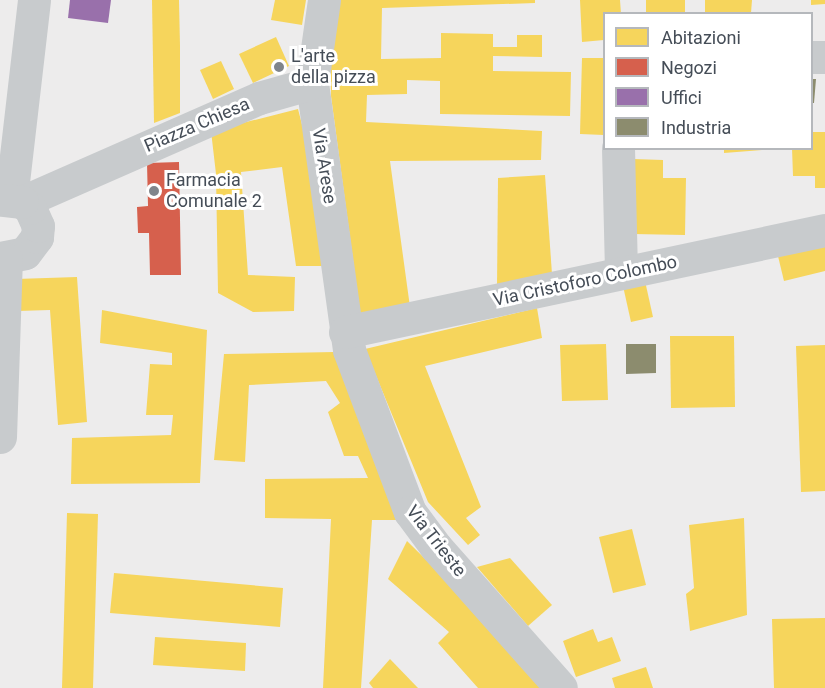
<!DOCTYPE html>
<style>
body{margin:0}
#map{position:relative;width:825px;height:688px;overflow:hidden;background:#edecec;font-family:Roboto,sans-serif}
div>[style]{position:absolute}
.homes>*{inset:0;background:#f6d55c}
.shops>*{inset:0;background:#d6604d}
.offices>*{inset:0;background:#9970ab}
.industry>*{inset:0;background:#8c8c6e}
.street>*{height:33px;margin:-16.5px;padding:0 16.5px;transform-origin:16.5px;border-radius:16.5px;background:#c8cbcd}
.dots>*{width:16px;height:16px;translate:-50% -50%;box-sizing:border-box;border:3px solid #fff;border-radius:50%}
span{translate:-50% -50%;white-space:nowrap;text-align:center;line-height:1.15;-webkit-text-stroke:6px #fff;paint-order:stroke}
.poi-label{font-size:18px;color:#454d57}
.left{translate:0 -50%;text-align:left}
.street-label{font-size:18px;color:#454d57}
.legend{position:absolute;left:603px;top:12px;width:210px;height:138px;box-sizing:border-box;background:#fff;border:2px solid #b5b8bc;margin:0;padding:8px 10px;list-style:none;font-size:18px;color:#454d57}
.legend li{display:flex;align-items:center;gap:12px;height:30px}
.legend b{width:30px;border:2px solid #b5b8bc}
</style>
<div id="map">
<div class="homes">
<i style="clip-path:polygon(152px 0,179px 0,180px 46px,180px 113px,154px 123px)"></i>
<i style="clip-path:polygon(275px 0,306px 0,302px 25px,271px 20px)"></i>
<i style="clip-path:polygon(335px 0,535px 0,535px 3px,382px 8px,381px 59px,441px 58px,441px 33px,493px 34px,493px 47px,517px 47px,517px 35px,542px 35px,542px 57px,493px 56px,493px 71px,571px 72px,570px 116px,440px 114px,440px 81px,407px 80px,407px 94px,367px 95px,366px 122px,542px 131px,541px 160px,390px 161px,410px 307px,361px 320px,331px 96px,330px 20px)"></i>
<i style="clip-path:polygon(580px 0,620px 0,621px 14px,604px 14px,604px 40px,582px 42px)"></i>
<i style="clip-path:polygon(646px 0,685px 0,685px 14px,646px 14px)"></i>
<i style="clip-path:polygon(705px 0,752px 0,751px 13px,705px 12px)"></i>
<i style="clip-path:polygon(811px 0,825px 0,825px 4px,811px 5px)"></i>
<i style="clip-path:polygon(276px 37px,289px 66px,253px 83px,239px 54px)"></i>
<i style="clip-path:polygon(582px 58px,604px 58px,604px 135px,580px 134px)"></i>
<i style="clip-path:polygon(221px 61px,234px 89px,213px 99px,200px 70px)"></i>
<i style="clip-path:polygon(298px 109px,311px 160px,322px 266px,296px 266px,282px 167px,241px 172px,248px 275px,295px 277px,294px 311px,253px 312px,218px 293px,216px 174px,211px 131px)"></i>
<i style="clip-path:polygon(812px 132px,825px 132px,825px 188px,815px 188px,815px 176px,793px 176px,792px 148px,812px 148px)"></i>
<i style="clip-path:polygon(724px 148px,762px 148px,762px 150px,724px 153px)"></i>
<i style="clip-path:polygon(633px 159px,663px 160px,663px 178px,686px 178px,685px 235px,633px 234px)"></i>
<i style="clip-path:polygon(545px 175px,552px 274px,497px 288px,498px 178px)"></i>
<i style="clip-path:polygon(825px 240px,825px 271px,784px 281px,777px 252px)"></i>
<i style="clip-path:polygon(77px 277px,87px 422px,58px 425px,50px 310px,17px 311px,16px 279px)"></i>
<i style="clip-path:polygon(645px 281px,653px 317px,631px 322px,623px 286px)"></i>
<i style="clip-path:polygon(537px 308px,542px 338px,425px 366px,481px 507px,466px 518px,480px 535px,468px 545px,428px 502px,365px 349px)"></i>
<i style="clip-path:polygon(102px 310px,207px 330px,200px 483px,71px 484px,72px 438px,171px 435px,173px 415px,146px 415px,150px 364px,172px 365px,172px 353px,100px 343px)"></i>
<i style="clip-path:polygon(670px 336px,734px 336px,735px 407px,671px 408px)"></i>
<i style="clip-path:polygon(606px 344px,608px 400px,562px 401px,560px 345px)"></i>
<i style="clip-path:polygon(825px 345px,825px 491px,801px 492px,796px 346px)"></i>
<i style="clip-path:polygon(335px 352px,399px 520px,372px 520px,361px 688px,323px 688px,331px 519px,265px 518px,265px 479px,368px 478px,358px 456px,344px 456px,328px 412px,340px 403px,326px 381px,249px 385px,245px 462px,214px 460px,224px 354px)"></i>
<i style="clip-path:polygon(67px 513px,98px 514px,93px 688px,62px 688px)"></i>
<i style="clip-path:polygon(744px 518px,747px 615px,690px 631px,686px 594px,694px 588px,689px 525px)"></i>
<i style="clip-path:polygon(632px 529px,646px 585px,613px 593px,599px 537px)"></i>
<i style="clip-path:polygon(407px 541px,473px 606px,548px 688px,478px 688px,438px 643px,449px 632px,388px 579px)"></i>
<i style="clip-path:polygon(510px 558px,552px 605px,528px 626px,477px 567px)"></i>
<i style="clip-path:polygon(114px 573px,283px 588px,280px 627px,110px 613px)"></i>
<i style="clip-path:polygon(825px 618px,825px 688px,774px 688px,772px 619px)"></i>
<i style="clip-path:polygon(593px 629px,598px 642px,612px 637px,621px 661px,576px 677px,563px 641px)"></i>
<i style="clip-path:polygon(155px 637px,246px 643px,245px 671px,153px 665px)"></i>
<i style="clip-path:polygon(390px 659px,418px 688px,373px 688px,369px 683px)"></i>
<i style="clip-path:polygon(646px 667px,653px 688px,615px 688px,612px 678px)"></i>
</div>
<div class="shops">
<i style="clip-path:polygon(179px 162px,181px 275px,150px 275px,149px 233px,138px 233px,137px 207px,148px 206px,147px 163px)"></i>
</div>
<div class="offices">
<i style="clip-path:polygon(70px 0,111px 0,108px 23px,68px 18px)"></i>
</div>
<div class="industry">
<i style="clip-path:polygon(812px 79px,816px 79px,814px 103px,812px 103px)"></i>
<i style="clip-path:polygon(626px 344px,656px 344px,656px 373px,626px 374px)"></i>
</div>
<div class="street">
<i style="left:324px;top:0;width:84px;rotate:98.2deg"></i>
<i style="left:312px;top:83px;width:270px;rotate:82.1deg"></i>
<i style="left:349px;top:350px;width:173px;rotate:69.4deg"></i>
<i style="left:410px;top:512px;width:44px;rotate:53.4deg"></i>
<i style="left:436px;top:547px;width:188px;rotate:48.4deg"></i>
<i style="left:812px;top:57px;width:13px"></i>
<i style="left:618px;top:148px;width:125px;rotate:88.6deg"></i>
<i style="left:11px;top:199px;width:200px;rotate:-83.4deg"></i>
<i style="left:22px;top:202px;width:259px;rotate:-23.7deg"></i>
<i style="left:259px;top:98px;width:55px;rotate:-15.8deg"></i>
<i style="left:0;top:258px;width:25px;rotate:-11deg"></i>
<i style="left:25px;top:253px;width:20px;rotate:-53deg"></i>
<i style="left:37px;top:237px;width:11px;rotate:-85deg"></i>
<i style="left:38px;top:226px;width:20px;rotate:-114deg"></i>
<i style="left:30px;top:208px;width:10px;rotate:-143deg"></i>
<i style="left:22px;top:202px;width:20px;rotate:-174deg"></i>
<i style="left:345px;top:332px;width:491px;rotate:-12deg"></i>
<i style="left:0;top:437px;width:178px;rotate:-88.1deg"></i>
</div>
<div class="dots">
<i style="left:279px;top:67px;background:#80858b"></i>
<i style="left:154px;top:191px;background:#80858b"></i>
</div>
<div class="poi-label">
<span class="left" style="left:291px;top:67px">L'arte<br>della pizza</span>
<span class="left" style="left:166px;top:191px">Farmacia<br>Comunale 2</span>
</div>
<div class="street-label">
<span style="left:197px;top:125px;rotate:-23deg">Piazza Chiesa</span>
<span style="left:324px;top:166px;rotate:81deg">Via Arese</span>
<span style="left:585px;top:281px;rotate:-12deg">Via Cristoforo Colombo</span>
<span style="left:436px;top:541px;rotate:52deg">Via Trieste</span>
</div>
<ul class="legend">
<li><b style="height:16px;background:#f6d55c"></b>Abitazioni</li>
<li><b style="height:16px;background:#d6604d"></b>Negozi</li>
<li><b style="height:16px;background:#9970ab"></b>Uffici</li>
<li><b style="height:16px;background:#8c8c6e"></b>Industria</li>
</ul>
</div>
